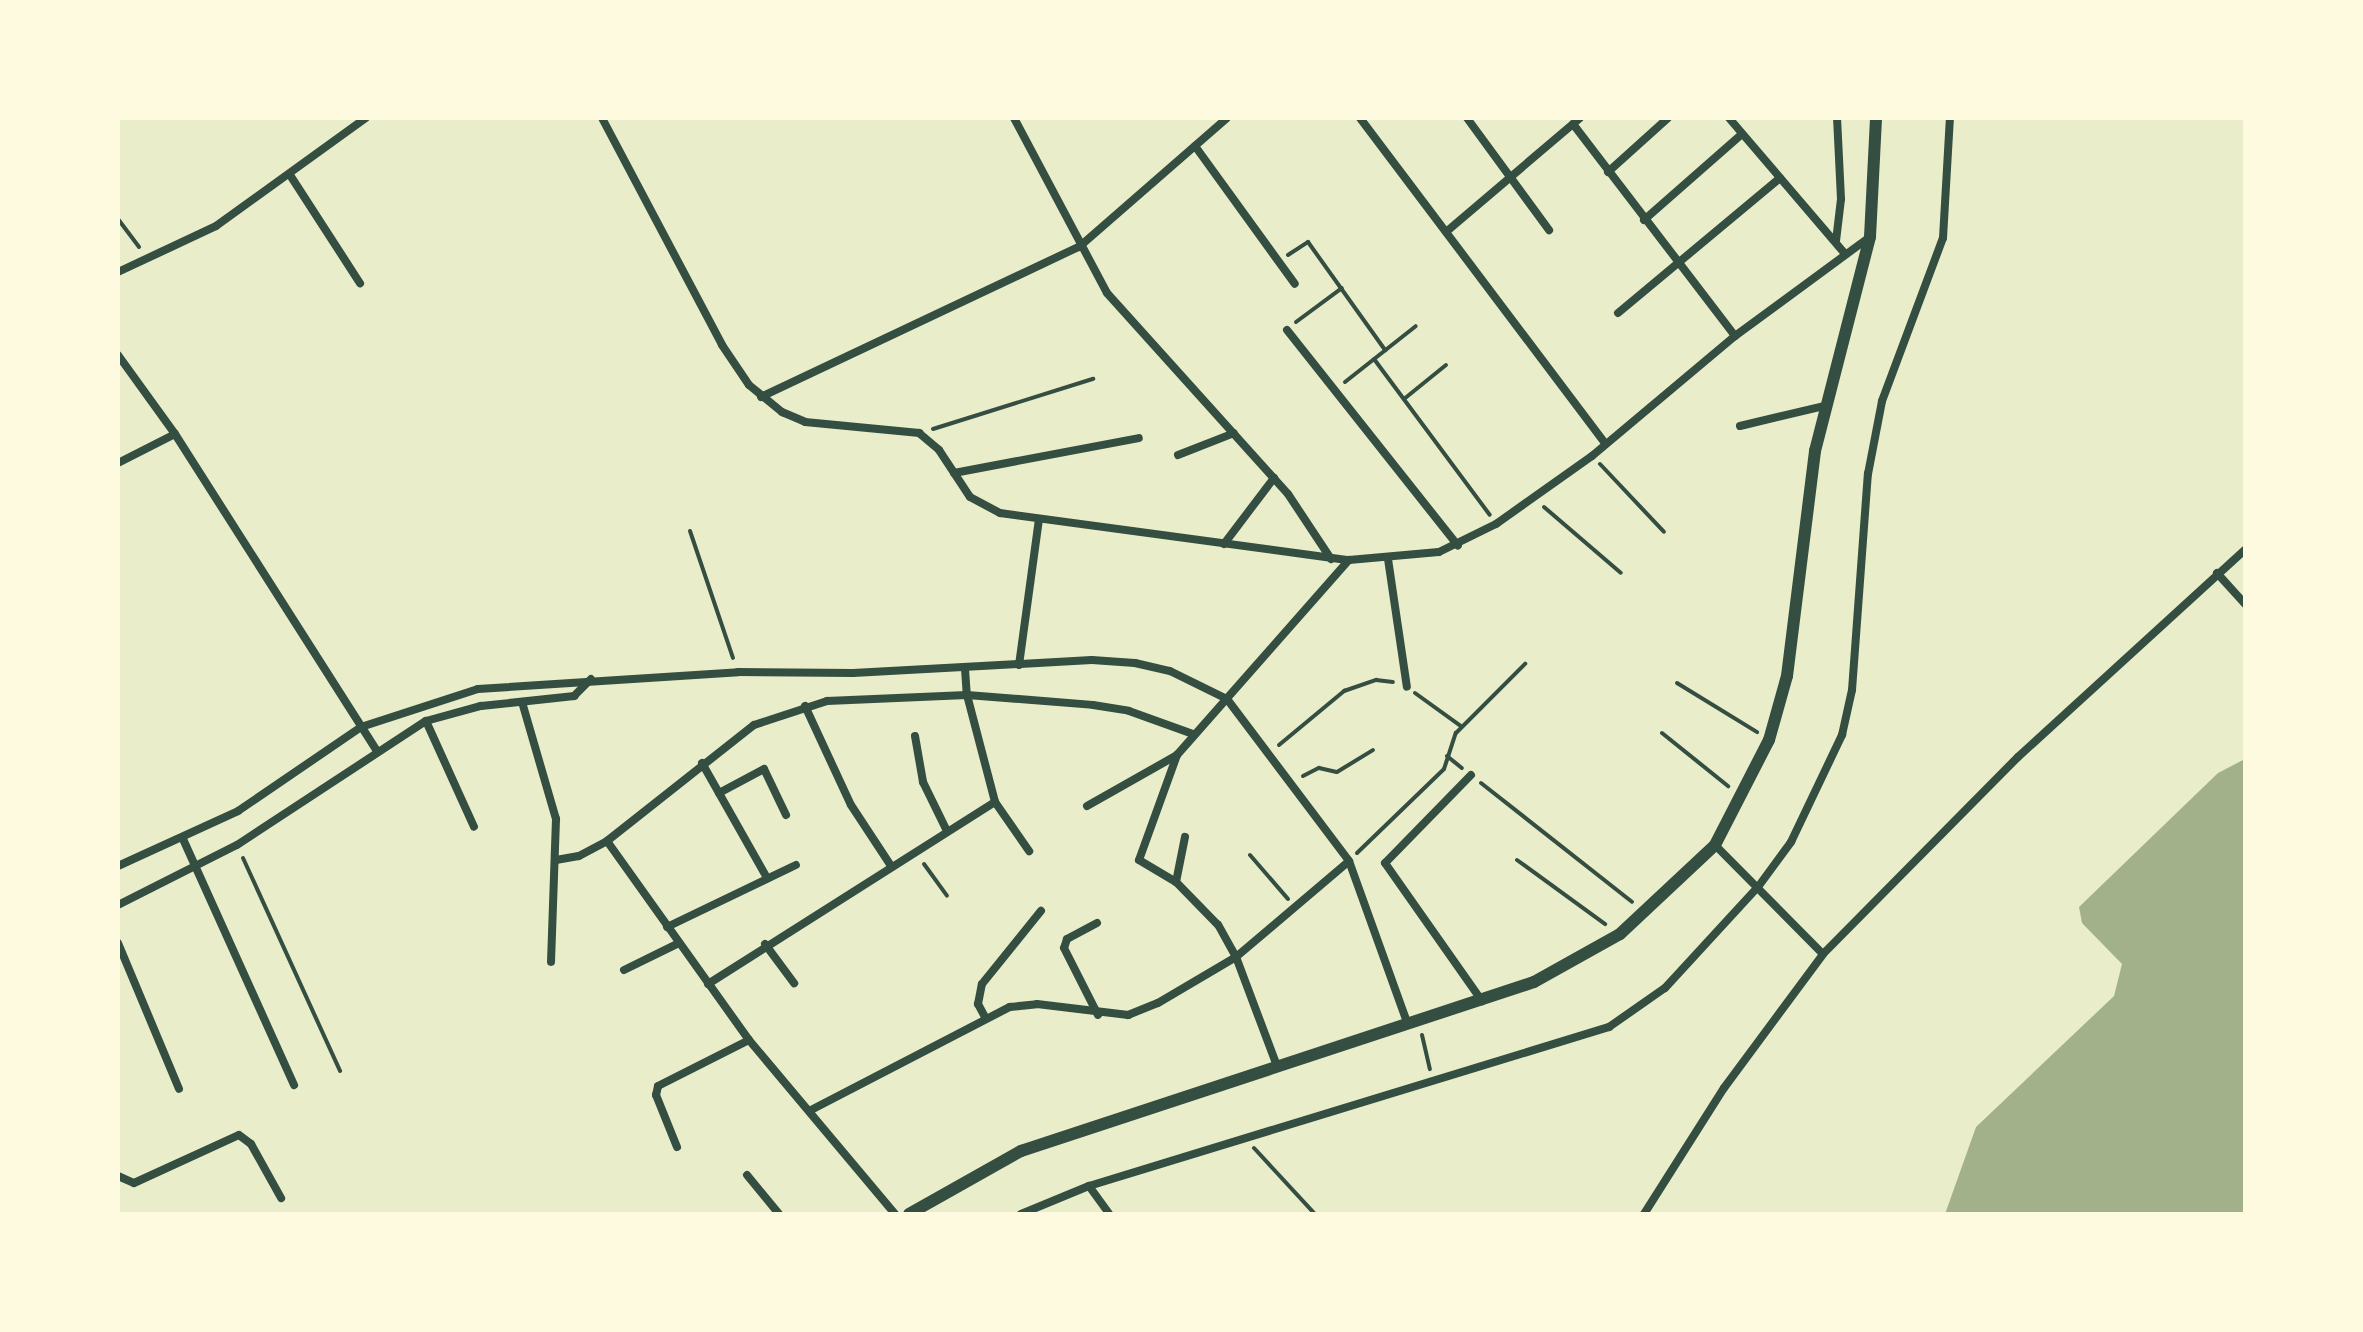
<!DOCTYPE html>
<style>
body{margin:0}
#map{position:relative;width:2363px;height:1332px;overflow:hidden;background:#e9edc9;font-family:"Golos Text",sans-serif}
div>[style]{position:absolute}
.water>*{inset:0;background:#a3b18a}
.path>*{height:4px;margin:-2px;padding:0 2px;transform-origin:2px;border-radius:2px;background:#344e41}
.minor>*{height:8px;margin:-4px;padding:0 4px;transform-origin:4px;border-radius:4px;background:#344e41}
.secondary>*{height:12px;margin:-6px;padding:0 6px;transform-origin:6px;border-radius:6px;background:#344e41}
span{translate:-50% -50%;white-space:nowrap;text-align:center;line-height:1.15;-webkit-text-stroke:8px #fefae0;paint-order:stroke}
.frame{position:absolute;inset:0;border:120px solid #fefae0;pointer-events:none}
</style>
<div id="map">
<div class="water">
<i style="clip-path:polygon(2245px 759px,2245px 1214px,1945px 1214px,1976px 1127px,2114px 996px,2122px 964px,2082px 923px,2079px 907px,2218px 773px)"></i>
</div>
<div class="path">
<i style="left:118px;top:219px;width:35px;rotate:53deg"></i>
<i style="left:1288px;top:255px;width:24px;rotate:-33deg"></i>
<i style="left:1308px;top:242px;width:133px;rotate:54.5deg"></i>
<i style="left:1296px;top:322px;width:57px;rotate:-36.5deg"></i>
<i style="left:1374px;top:359px;width:194px;rotate:53.4deg"></i>
<i style="left:1345px;top:382px;width:90px;rotate:-38.3deg"></i>
<i style="left:1404px;top:399px;width:54px;rotate:-39deg"></i>
<i style="left:933px;top:429px;width:168px;rotate:-17.4deg"></i>
<i style="left:1600px;top:464px;width:93px;rotate:46.7deg"></i>
<i style="left:1544px;top:507px;width:101px;rotate:40.6deg"></i>
<i style="left:690px;top:531px;width:134px;rotate:71.3deg"></i>
<i style="left:1677px;top:683px;width:94px;rotate:31.5deg"></i>
<i style="left:1415px;top:693px;width:57px;rotate:35.7deg"></i>
<i style="left:1662px;top:733px;width:85px;rotate:38.8deg"></i>
<i style="left:1279px;top:745px;width:85px;rotate:-39.7deg"></i>
<i style="left:1344px;top:691px;width:34px;rotate:-19deg"></i>
<i style="left:1376px;top:680px;width:17px;rotate:7deg"></i>
<i style="left:1447px;top:756px;width:19px;rotate:39deg"></i>
<i style="left:1303px;top:776px;width:18px;rotate:-27deg"></i>
<i style="left:1319px;top:768px;width:18px;rotate:13deg"></i>
<i style="left:1337px;top:772px;width:42px;rotate:-31.4deg"></i>
<i style="left:1481px;top:783px;width:192px;rotate:38.2deg"></i>
<i style="left:1357px;top:853px;width:121px;rotate:-44deg"></i>
<i style="left:1444px;top:769px;width:38px;rotate:-72deg"></i>
<i style="left:1456px;top:733px;width:98px;rotate:-45deg"></i>
<i style="left:1250px;top:855px;width:58px;rotate:49.2deg"></i>
<i style="left:243px;top:858px;width:234px;rotate:65.5deg"></i>
<i style="left:1517px;top:860px;width:109px;rotate:36deg"></i>
<i style="left:924px;top:864px;width:39px;rotate:54deg"></i>
<i style="left:1422px;top:1035px;width:35px;rotate:77deg"></i>
<i style="left:1254px;top:1148px;width:90px;rotate:47.3deg"></i>
</div>
<div class="minor">
<i style="left:602px;top:118px;width:257px;rotate:62.1deg"></i>
<i style="left:722px;top:345px;width:48px;rotate:56deg"></i>
<i style="left:749px;top:385px;width:43px;rotate:39.3deg"></i>
<i style="left:782px;top:412px;width:25px;rotate:23deg"></i>
<i style="left:805px;top:422px;width:115px;rotate:5.5deg"></i>
<i style="left:919px;top:433px;width:26px;rotate:40deg"></i>
<i style="left:939px;top:450px;width:56px;rotate:56.6deg"></i>
<i style="left:970px;top:497px;width:34px;rotate:28deg"></i>
<i style="left:1000px;top:513px;width:352px;rotate:7.7deg"></i>
<i style="left:1349px;top:560px;width:90px;rotate:-5.1deg"></i>
<i style="left:1439px;top:552px;width:64px;rotate:-26.2deg"></i>
<i style="left:1496px;top:524px;width:118px;rotate:-35.3deg"></i>
<i style="left:1592px;top:456px;width:187px;rotate:-40deg"></i>
<i style="left:1735px;top:336px;width:167px;rotate:-36.3deg"></i>
<i style="left:1014px;top:118px;width:198px;rotate:62deg"></i>
<i style="left:1107px;top:293px;width:270px;rotate:48deg"></i>
<i style="left:1288px;top:494px;width:78px;rotate:56.5deg"></i>
<i style="left:1360px;top:118px;width:408px;rotate:53deg"></i>
<i style="left:1467px;top:118px;width:139px;rotate:53.8deg"></i>
<i style="left:1729px;top:118px;width:179px;rotate:49.5deg"></i>
<i style="left:1573px;top:124px;width:267px;rotate:52.6deg"></i>
<i style="left:1195px;top:146px;width:170px;rotate:54.1deg"></i>
<i style="left:1608px;top:172px;width:81px;rotate:-42deg"></i>
<i style="left:290px;top:175px;width:129px;rotate:57.1deg"></i>
<i style="left:1644px;top:220px;width:130px;rotate:-41.3deg"></i>
<i style="left:1446px;top:232px;width:176px;rotate:-40.4deg"></i>
<i style="left:1836px;top:241px;width:42px;rotate:-83.2deg"></i>
<i style="left:1841px;top:199px;width:81px;rotate:-92.8deg"></i>
<i style="left:118px;top:272px;width:108px;rotate:-25.1deg"></i>
<i style="left:216px;top:226px;width:185px;rotate:-35.8deg"></i>
<i style="left:1618px;top:313px;width:211px;rotate:-39.8deg"></i>
<i style="left:1287px;top:330px;width:275px;rotate:51.6deg"></i>
<i style="left:118px;top:355px;width:97px;rotate:54.2deg"></i>
<i style="left:175px;top:434px;width:375px;rotate:57.5deg"></i>
<i style="left:761px;top:397px;width:352px;rotate:-25.3deg"></i>
<i style="left:1079px;top:247px;width:196px;rotate:-41.1deg"></i>
<i style="left:1740px;top:426px;width:86px;rotate:-13.4deg"></i>
<i style="left:1178px;top:455px;width:60px;rotate:-21.4deg"></i>
<i style="left:118px;top:463px;width:64px;rotate:-27deg"></i>
<i style="left:954px;top:473px;width:188px;rotate:-10.7deg"></i>
<i style="left:1224px;top:544px;width:83px;rotate:-52.9deg"></i>
<i style="left:1388px;top:559px;width:129px;rotate:81.6deg"></i>
<i style="left:2217px;top:573px;width:42px;rotate:47.9deg"></i>
<i style="left:1019px;top:665px;width:147px;rotate:-82.2deg"></i>
<i style="left:965px;top:669px;width:26px;rotate:86deg"></i>
<i style="left:967px;top:695px;width:111px;rotate:75.3deg"></i>
<i style="left:995px;top:802px;width:60px;rotate:55.2deg"></i>
<i style="left:522px;top:702px;width:122px;rotate:73.8deg"></i>
<i style="left:556px;top:819px;width:143px;rotate:92deg"></i>
<i style="left:805px;top:706px;width:109px;rotate:65.1deg"></i>
<i style="left:851px;top:805px;width:73px;rotate:56.7deg"></i>
<i style="left:426px;top:721px;width:116px;rotate:65.6deg"></i>
<i style="left:915px;top:736px;width:47px;rotate:80.1deg"></i>
<i style="left:923px;top:782px;width:55px;rotate:63.9deg"></i>
<i style="left:702px;top:763px;width:132px;rotate:60.5deg"></i>
<i style="left:1471px;top:775px;width:123px;rotate:134.3deg"></i>
<i style="left:1385px;top:863px;width:169px;rotate:54.9deg"></i>
<i style="left:719px;top:793px;width:51px;rotate:-28.1deg"></i>
<i style="left:764px;top:769px;width:51px;rotate:64.4deg"></i>
<i style="left:1087px;top:806px;width:103px;rotate:-29.5deg"></i>
<i style="left:183px;top:839px;width:270px;rotate:65.7deg"></i>
<i style="left:607px;top:841px;width:244px;rotate:54.5deg"></i>
<i style="left:749px;top:1040px;width:227px;rotate:50deg"></i>
<i style="left:1715px;top:845px;width:153px;rotate:45.3deg"></i>
<i style="left:556px;top:860px;width:23px;rotate:-10deg"></i>
<i style="left:579px;top:856px;width:32px;rotate:-28deg"></i>
<i style="left:607px;top:841px;width:187px;rotate:-38.3deg"></i>
<i style="left:754px;top:725px;width:77px;rotate:-18.2deg"></i>
<i style="left:827px;top:701px;width:140px;rotate:-2.5deg"></i>
<i style="left:967px;top:695px;width:126px;rotate:4.5deg"></i>
<i style="left:1093px;top:705px;width:36px;rotate:9deg"></i>
<i style="left:1129px;top:711px;width:68px;rotate:19.8deg"></i>
<i style="left:118px;top:866px;width:132px;rotate:-24.6deg"></i>
<i style="left:238px;top:811px;width:149px;rotate:-34.3deg"></i>
<i style="left:361px;top:727px;width:123px;rotate:-18deg"></i>
<i style="left:478px;top:689px;width:261px;rotate:-3.7deg"></i>
<i style="left:738px;top:672px;width:115px;rotate:0.5deg"></i>
<i style="left:853px;top:673px;width:239px;rotate:-3.1deg"></i>
<i style="left:1092px;top:660px;width:43px;rotate:4deg"></i>
<i style="left:1135px;top:663px;width:36px;rotate:13deg"></i>
<i style="left:1170px;top:671px;width:64px;rotate:26.2deg"></i>
<i style="left:1227px;top:699px;width:203px;rotate:53deg"></i>
<i style="left:1349px;top:861px;width:174px;rotate:70.2deg"></i>
<i style="left:1176px;top:882px;width:46px;rotate:-78.7deg"></i>
<i style="left:118px;top:905px;width:133px;rotate:-26.8deg"></i>
<i style="left:237px;top:845px;width:226px;rotate:-33.3deg"></i>
<i style="left:426px;top:721px;width:57px;rotate:-15.3deg"></i>
<i style="left:481px;top:706px;width:94px;rotate:-6.1deg"></i>
<i style="left:574px;top:696px;width:24px;rotate:-45deg"></i>
<i style="left:1097px;top:923px;width:34px;rotate:152deg"></i>
<i style="left:1067px;top:939px;width:9px;rotate:108deg"></i>
<i style="left:1064px;top:948px;width:75px;rotate:63.1deg"></i>
<i style="left:667px;top:927px;width:143px;rotate:-25.7deg"></i>
<i style="left:118px;top:943px;width:158px;rotate:67.3deg"></i>
<i style="left:765px;top:944px;width:49px;rotate:53.4deg"></i>
<i style="left:624px;top:970px;width:61px;rotate:-26.1deg"></i>
<i style="left:708px;top:984px;width:340px;rotate:-32.4deg"></i>
<i style="left:985px;top:1017px;width:15px;rotate:-118deg"></i>
<i style="left:978px;top:1004px;width:20px;rotate:-79deg"></i>
<i style="left:982px;top:984px;width:94px;rotate:-51.1deg"></i>
<i style="left:1277px;top:1066px;width:116px;rotate:-110.6deg"></i>
<i style="left:1236px;top:957px;width:37px;rotate:-119deg"></i>
<i style="left:1218px;top:925px;width:60px;rotate:-134.3deg"></i>
<i style="left:1176px;top:882px;width:43px;rotate:-149.3deg"></i>
<i style="left:1139px;top:860px;width:112px;rotate:-70.1deg"></i>
<i style="left:1177px;top:755px;width:260px;rotate:-48.6deg"></i>
<i style="left:811px;top:1110px;width:224px;rotate:-27.4deg"></i>
<i style="left:1010px;top:1007px;width:27px;rotate:-6deg"></i>
<i style="left:1037px;top:1004px;width:92px;rotate:6.9deg"></i>
<i style="left:1128px;top:1015px;width:32px;rotate:-22deg"></i>
<i style="left:1158px;top:1003px;width:91px;rotate:-30.5deg"></i>
<i style="left:1236px;top:957px;width:148px;rotate:-40.3deg"></i>
<i style="left:677px;top:1147px;width:56px;rotate:-112deg"></i>
<i style="left:656px;top:1095px;width:9px;rotate:-77deg"></i>
<i style="left:658px;top:1086px;width:102px;rotate:-26.8deg"></i>
<i style="left:747px;top:1175px;width:50px;rotate:50.6deg"></i>
<i style="left:118px;top:1176px;width:17px;rotate:24deg"></i>
<i style="left:134px;top:1183px;width:115px;rotate:-24.6deg"></i>
<i style="left:239px;top:1135px;width:15px;rotate:37deg"></i>
<i style="left:251px;top:1144px;width:62px;rotate:60.9deg"></i>
<i style="left:1089px;top:1186px;width:34px;rotate:54deg"></i>
<i style="left:1021px;top:1214px;width:74px;rotate:-22.4deg"></i>
<i style="left:1089px;top:1186px;width:544px;rotate:-17deg"></i>
<i style="left:1609px;top:1027px;width:68px;rotate:-34.9deg"></i>
<i style="left:1665px;top:988px;width:137px;rotate:-47.4deg"></i>
<i style="left:1758px;top:887px;width:56px;rotate:-53.7deg"></i>
<i style="left:1791px;top:842px;width:119px;rotate:-64.5deg"></i>
<i style="left:1842px;top:735px;width:46px;rotate:-77.5deg"></i>
<i style="left:1852px;top:690px;width:217px;rotate:-85.8deg"></i>
<i style="left:1868px;top:474px;width:74px;rotate:-79.1deg"></i>
<i style="left:1882px;top:401px;width:174px;rotate:-69.5deg"></i>
<i style="left:1943px;top:238px;width:120px;rotate:-86.7deg"></i>
<i style="left:1644px;top:1214px;width:149px;rotate:-57.6deg"></i>
<i style="left:1724px;top:1088px;width:167px;rotate:-53.5deg"></i>
<i style="left:1823px;top:954px;width:277px;rotate:-45.3deg"></i>
<i style="left:2018px;top:757px;width:307px;rotate:-42.4deg"></i>
</div>
<div class="secondary">
<i style="left:909px;top:1214px;width:129px;rotate:-29.4deg"></i>
<i style="left:1021px;top:1151px;width:540px;rotate:-18.23deg"></i>
<i style="left:1534px;top:982px;width:98px;rotate:-29.2deg"></i>
<i style="left:1620px;top:934px;width:130px;rotate:-43.1deg"></i>
<i style="left:1715px;top:845px;width:118px;rotate:-62.8deg"></i>
<i style="left:1769px;top:740px;width:66px;rotate:-74.3deg"></i>
<i style="left:1787px;top:676px;width:227px;rotate:-82.9deg"></i>
<i style="left:1815px;top:451px;width:221px;rotate:-75.6deg"></i>
<i style="left:1870px;top:237px;width:119px;rotate:-87.1deg"></i>
</div>
<div class="frame"></div>
</div>
